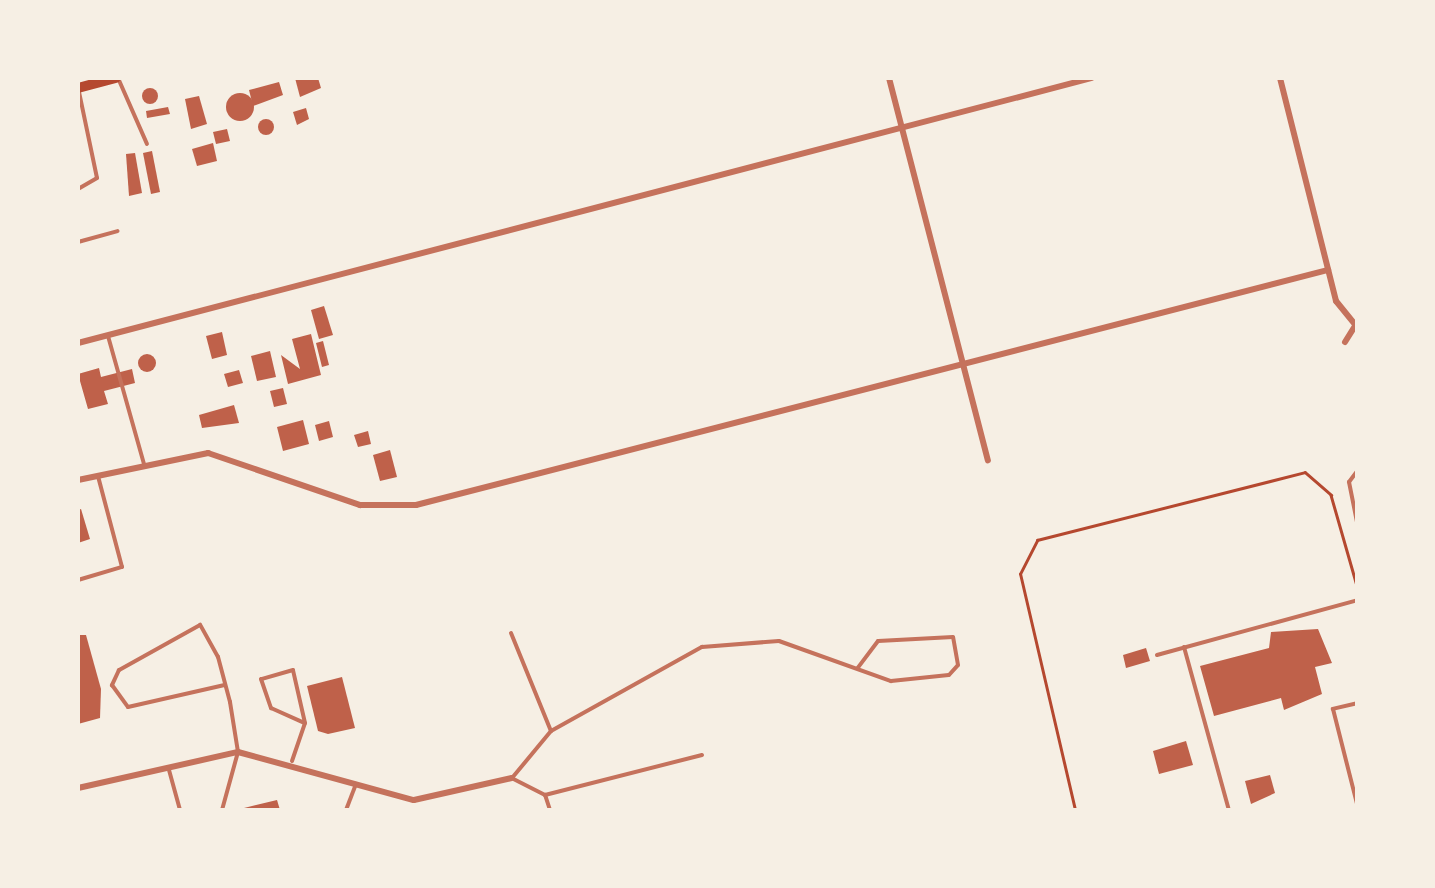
<!DOCTYPE html>
<style>
body{margin:0}
#map{position:relative;width:1435px;height:888px;overflow:hidden;background:#f6efe4;font-family:Karla,sans-serif}
div>[style]{position:absolute}
.building>*{inset:0;background:#bf614a}
.round{border-radius:50%}
.path>*{height:2.5px;margin:-1.25px;padding:0 1.25px;transform-origin:1.25px;border-radius:1.25px;background:#b5482f}
.service>*{height:4px;margin:-2px;padding:0 2px;transform-origin:2px;border-radius:2px;background:#c5725c}
.minor>*{height:6px;margin:-3px;padding:0 3px;transform-origin:3px;border-radius:3px;background:#c5725c}
.secondary>*{height:10px;margin:-5px;padding:0 5px;transform-origin:5px;border-radius:5px;background:#b5482f}
span{translate:-50% -50%;white-space:nowrap;text-align:center;line-height:1.15;-webkit-text-stroke:8px #f6efe4;paint-order:stroke}
.frame{position:absolute;inset:0;border:80px solid #f6efe4;pointer-events:none}
</style>
<div id="map">
<div class="building">
<i style="clip-path:polygon(295px 78px,318px 78px,321px 88px,300px 97px)"></i>
<i style="clip-path:polygon(279px 82px,283px 95px,253px 106px,249px 90px)"></i>
<i class="round" style="left:142px;top:88px;width:16px;height:16px"></i>
<i class="round" style="left:226px;top:93px;width:28px;height:28px"></i>
<i style="clip-path:polygon(199px 96px,207px 124px,191px 129px,185px 99px)"></i>
<i style="clip-path:polygon(168px 107px,170px 114px,147px 118px,146px 111px)"></i>
<i style="clip-path:polygon(306px 108px,309px 119px,297px 125px,293px 112px)"></i>
<i class="round" style="left:258px;top:119px;width:16px;height:16px"></i>
<i style="clip-path:polygon(227px 129px,230px 141px,216px 144px,213px 132px)"></i>
<i style="clip-path:polygon(213px 143px,217px 161px,197px 166px,192px 149px)"></i>
<i style="clip-path:polygon(152px 151px,160px 192px,151px 194px,143px 153px)"></i>
<i style="clip-path:polygon(135px 153px,142px 193px,129px 196px,126px 154px)"></i>
<i style="clip-path:polygon(324px 306px,333px 335px,319px 339px,311px 310px)"></i>
<i style="clip-path:polygon(222px 332px,227px 355px,212px 359px,206px 336px)"></i>
<i style="clip-path:polygon(311px 334px,321px 375px,288px 384px,281px 355px,300px 369px,292px 339px)"></i>
<i style="clip-path:polygon(323px 341px,329px 365px,322px 367px,316px 343px)"></i>
<i style="clip-path:polygon(270px 351px,276px 377px,257px 381px,251px 356px)"></i>
<i class="round" style="left:138px;top:354px;width:18px;height:18px"></i>
<i style="clip-path:polygon(99px 368px,101px 377px,132px 369px,135px 383px,104px 391px,108px 404px,88px 409px,78px 374px)"></i>
<i style="clip-path:polygon(239px 370px,243px 383px,228px 387px,224px 374px)"></i>
<i style="clip-path:polygon(283px 388px,287px 404px,274px 407px,270px 391px)"></i>
<i style="clip-path:polygon(234px 405px,239px 423px,202px 428px,199px 415px)"></i>
<i style="clip-path:polygon(303px 420px,309px 444px,283px 451px,277px 427px)"></i>
<i style="clip-path:polygon(329px 421px,333px 437px,319px 441px,315px 425px)"></i>
<i style="clip-path:polygon(368px 431px,371px 444px,358px 447px,354px 435px)"></i>
<i style="clip-path:polygon(390px 450px,397px 477px,380px 481px,373px 455px)"></i>
<i style="clip-path:polygon(81px 509px,90px 539px,78px 543px,78px 510px)"></i>
<i style="clip-path:polygon(1318px 629px,1332px 663px,1315px 667px,1322px 694px,1284px 710px,1281px 698px,1214px 716px,1200px 666px,1269px 648px,1271px 632px)"></i>
<i style="clip-path:polygon(78px 635px,86px 635px,101px 689px,100px 718px,78px 724px)"></i>
<i style="clip-path:polygon(1146px 648px,1150px 661px,1126px 668px,1123px 655px)"></i>
<i style="clip-path:polygon(342px 677px,355px 728px,328px 734px,318px 731px,307px 686px)"></i>
<i style="clip-path:polygon(1186px 741px,1193px 765px,1159px 774px,1153px 751px)"></i>
<i style="clip-path:polygon(1270px 775px,1275px 793px,1251px 804px,1245px 781px)"></i>
<i style="clip-path:polygon(277px 800px,280px 810px,240px 810px,240px 809px)"></i>
</div>
<div class="path">
<i style="left:1075px;top:810px;width:242px;rotate:-103.1deg"></i>
<i style="left:1020px;top:574px;width:38px;rotate:-63deg"></i>
<i style="left:1037px;top:540px;width:276px;rotate:-14.2deg"></i>
<i style="left:1305px;top:472px;width:35px;rotate:41deg"></i>
<i style="left:1331px;top:495px;width:98px;rotate:74deg"></i>
</div>
<div class="service">
<i style="left:118px;top:78px;width:72px;rotate:66.3deg"></i>
<i style="left:78px;top:189px;width:22px;rotate:-30deg"></i>
<i style="left:97px;top:178px;width:88px;rotate:-101.8deg"></i>
<i style="left:78px;top:242px;width:41px;rotate:-15.4deg"></i>
<i style="left:108px;top:336px;width:133px;rotate:74.3deg"></i>
<i style="left:1358px;top:470px;width:15px;rotate:127deg"></i>
<i style="left:1349px;top:482px;width:46px;rotate:78.7deg"></i>
<i style="left:78px;top:580px;width:46px;rotate:-16.5deg"></i>
<i style="left:122px;top:567px;width:94px;rotate:-104.8deg"></i>
<i style="left:511px;top:633px;width:106px;rotate:67.8deg"></i>
<i style="left:1184px;top:647px;width:169px;rotate:74.6deg"></i>
<i style="left:1157px;top:655px;width:208px;rotate:-15.3deg"></i>
<i style="left:1358px;top:703px;width:26px;rotate:167deg"></i>
<i style="left:1333px;top:709px;width:102px;rotate:75.8deg"></i>
<i style="left:292px;top:761px;width:40px;rotate:-71.1deg"></i>
<i style="left:305px;top:723px;width:54px;rotate:-102.8deg"></i>
<i style="left:293px;top:670px;width:33px;rotate:164deg"></i>
<i style="left:261px;top:679px;width:31px;rotate:71deg"></i>
<i style="left:271px;top:708px;width:37px;rotate:24deg"></i>
<i style="left:169px;top:770px;width:41px;rotate:74.6deg"></i>
<i style="left:545px;top:795px;width:37px;rotate:-153deg"></i>
<i style="left:512px;top:778px;width:61px;rotate:-50.3deg"></i>
<i style="left:551px;top:731px;width:173px;rotate:-29.1deg"></i>
<i style="left:702px;top:647px;width:77px;rotate:-4.5deg"></i>
<i style="left:779px;top:641px;width:119px;rotate:19.7deg"></i>
<i style="left:891px;top:681px;width:58px;rotate:-5.9deg"></i>
<i style="left:949px;top:675px;width:13px;rotate:-48deg"></i>
<i style="left:958px;top:665px;width:28px;rotate:-100deg"></i>
<i style="left:953px;top:637px;width:75px;rotate:176.9deg"></i>
<i style="left:878px;top:641px;width:34px;rotate:127deg"></i>
<i style="left:222px;top:810px;width:60px;rotate:-74.6deg"></i>
<i style="left:238px;top:752px;width:51px;rotate:-99.1deg"></i>
<i style="left:230px;top:702px;width:47px;rotate:-104.9deg"></i>
<i style="left:218px;top:657px;width:37px;rotate:-119deg"></i>
<i style="left:200px;top:625px;width:93px;rotate:150.9deg"></i>
<i style="left:119px;top:670px;width:17px;rotate:115deg"></i>
<i style="left:112px;top:685px;width:27px;rotate:54deg"></i>
<i style="left:128px;top:707px;width:99px;rotate:-12.8deg"></i>
<i style="left:346px;top:810px;width:28px;rotate:-69deg"></i>
<i style="left:550px;top:810px;width:16px;rotate:-108deg"></i>
<i style="left:545px;top:795px;width:162px;rotate:-14.3deg"></i>
</div>
<div class="minor">
<i style="left:889px;top:78px;width:395px;rotate:75.5deg"></i>
<i style="left:1280px;top:78px;width:230px;rotate:75.9deg"></i>
<i style="left:1336px;top:301px;width:35px;rotate:51deg"></i>
<i style="left:1345px;top:342px;width:19px;rotate:-58deg"></i>
<i style="left:78px;top:343px;width:1048px;rotate:-14.65deg"></i>
<i style="left:78px;top:480px;width:133px;rotate:-11.7deg"></i>
<i style="left:208px;top:453px;width:161px;rotate:18.9deg"></i>
<i style="left:360px;top:505px;width:56px"></i>
<i style="left:416px;top:505px;width:942px;rotate:-14.45deg"></i>
<i style="left:78px;top:788px;width:164px;rotate:-12.7deg"></i>
<i style="left:238px;top:752px;width:182px;rotate:15.3deg"></i>
<i style="left:414px;top:800px;width:100px;rotate:-12.7deg"></i>
</div>
<div class="secondary">
<i style="left:78px;top:88px;width:39px;rotate:-15deg"></i>
</div>
<div class="frame"></div>
</div>
